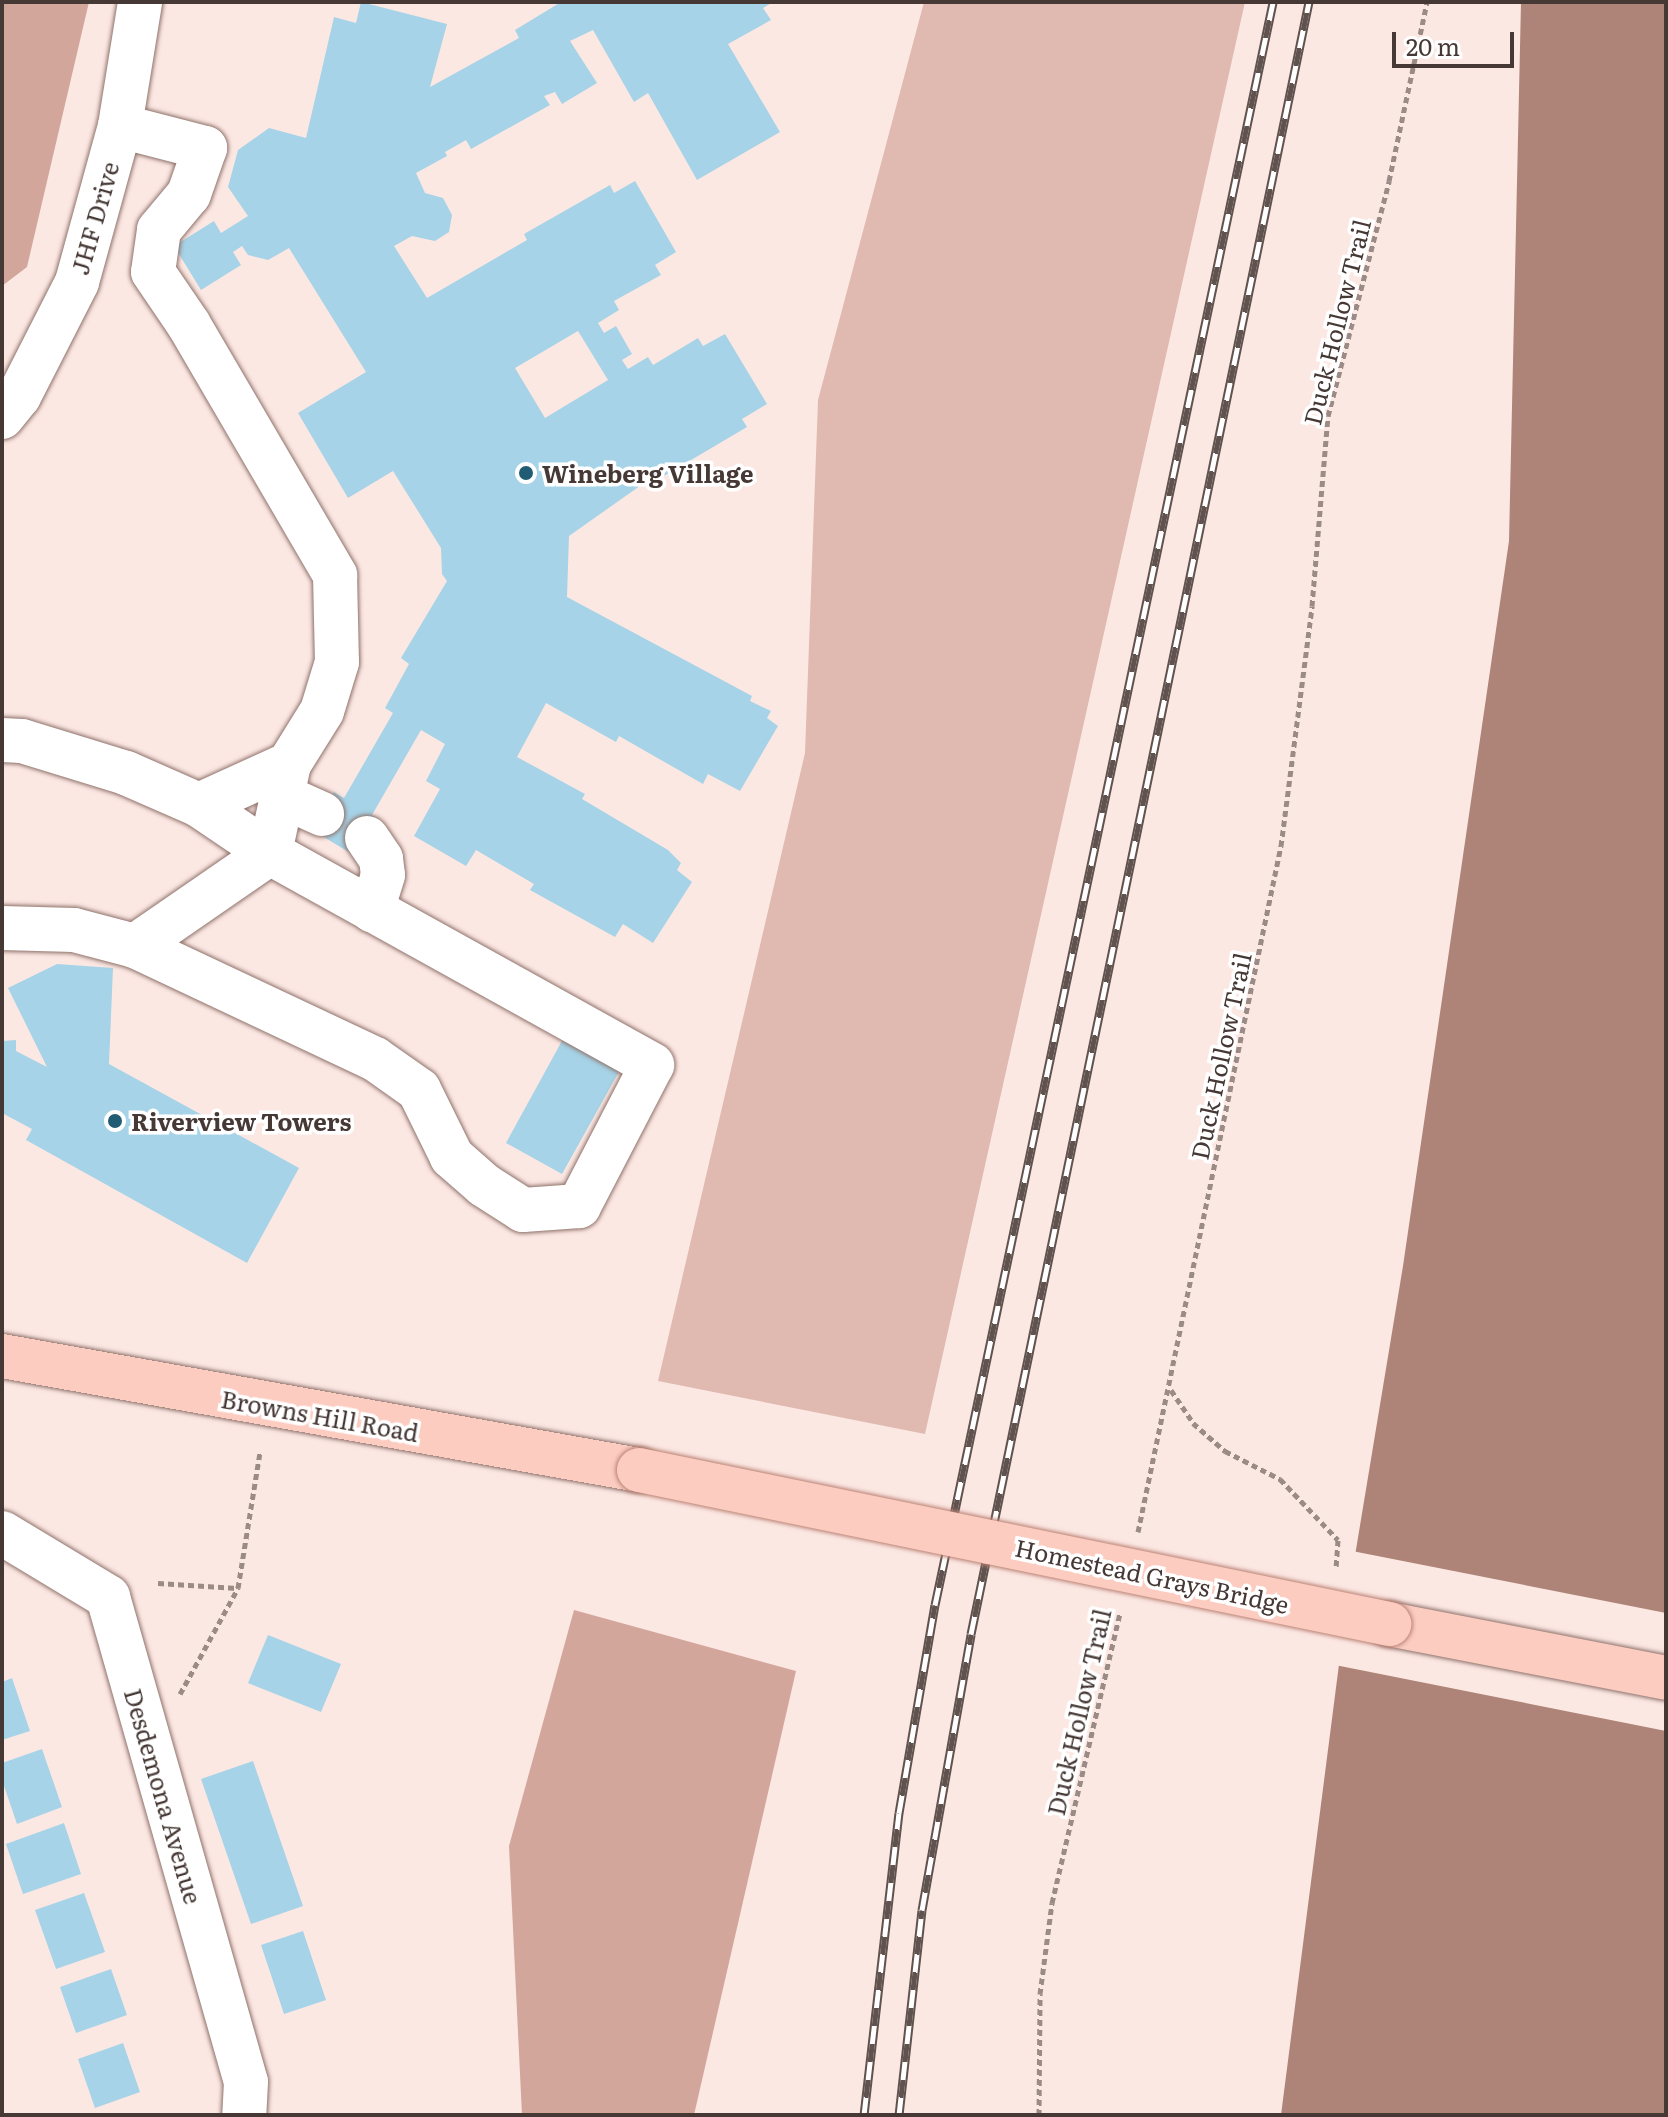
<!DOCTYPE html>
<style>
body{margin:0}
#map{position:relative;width:1668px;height:2117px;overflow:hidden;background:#fce8e3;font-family:Literata,serif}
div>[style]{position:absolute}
.green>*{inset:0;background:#e0bab0}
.forest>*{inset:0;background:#d3a69c}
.water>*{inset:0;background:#ae8479}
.pier>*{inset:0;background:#fce8e3}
.building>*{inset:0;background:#a6d3e7}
.path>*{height:5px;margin-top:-2.5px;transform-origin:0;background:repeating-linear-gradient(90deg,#9b8b87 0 6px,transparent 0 10px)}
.roads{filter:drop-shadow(0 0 2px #8f726b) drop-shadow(0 0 2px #8f726b)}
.minor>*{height:44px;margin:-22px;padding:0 22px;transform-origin:22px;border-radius:22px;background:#fff}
.major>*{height:44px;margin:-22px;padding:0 22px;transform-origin:22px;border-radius:22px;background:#fcccc1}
.rail>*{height:9px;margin-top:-4.5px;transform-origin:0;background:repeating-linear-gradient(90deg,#fff 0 18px,#60524e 0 36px);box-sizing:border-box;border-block:2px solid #60524e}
.bridges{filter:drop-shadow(0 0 2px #bb8275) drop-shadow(0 0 2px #bb8275)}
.major-bridge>*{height:44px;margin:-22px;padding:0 22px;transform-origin:22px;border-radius:22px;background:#fcccc1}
.dots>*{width:22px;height:22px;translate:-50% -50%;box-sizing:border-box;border:4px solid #fff;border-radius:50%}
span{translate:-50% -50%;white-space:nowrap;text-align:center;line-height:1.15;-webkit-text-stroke:7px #fff;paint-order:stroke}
.street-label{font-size:24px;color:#453835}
.poi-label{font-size:24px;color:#453835;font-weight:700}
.left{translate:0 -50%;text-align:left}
.frame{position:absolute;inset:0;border:4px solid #453835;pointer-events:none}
.scale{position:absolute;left:1392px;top:32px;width:122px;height:36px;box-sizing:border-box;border:4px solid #453835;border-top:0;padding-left:10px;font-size:24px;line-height:28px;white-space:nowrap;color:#453835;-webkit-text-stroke:6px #fff;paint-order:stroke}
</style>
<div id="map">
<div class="green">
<i style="clip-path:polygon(924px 2px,1245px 2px,925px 1434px,658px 1381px,805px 753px,818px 400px)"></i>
</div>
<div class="forest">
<i style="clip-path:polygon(2px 2px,89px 2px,27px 267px,2px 286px)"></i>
<i style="clip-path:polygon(574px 1610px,796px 1671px,694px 2115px,522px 2115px,509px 1846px)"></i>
</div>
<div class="water">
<i style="clip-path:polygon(1521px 2px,1666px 2px,1666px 2115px,1281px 2115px,1346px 1610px,1403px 1266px,1509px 541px)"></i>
</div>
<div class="pier">
<i style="clip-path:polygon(1352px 1551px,1666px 1613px,1666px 1731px,1335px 1665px)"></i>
</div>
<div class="building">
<i style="clip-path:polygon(evenodd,361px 2px,447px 24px,430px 87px,519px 38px,515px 30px,561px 2px,773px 2px,763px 8px,771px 20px,728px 44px,780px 132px,697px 180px,648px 93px,634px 102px,593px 30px,570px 41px,597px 83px,562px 104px,555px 92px,544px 96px,550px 105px,471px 149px,466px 140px,445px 152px,447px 156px,416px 173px,425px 193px,443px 198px,452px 215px,449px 232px,435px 241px,412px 236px,394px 246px,427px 298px,527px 240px,524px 234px,610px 185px,614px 193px,635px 181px,676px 252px,655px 265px,661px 275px,614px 301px,619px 310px,598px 323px,604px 333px,616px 326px,632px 354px,622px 360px,628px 369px,648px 357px,653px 365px,698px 338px,703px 346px,725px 334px,767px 404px,742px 419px,747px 427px,664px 476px,661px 471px,569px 536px,567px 597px,752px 696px,750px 701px,771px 711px,767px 718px,778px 726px,740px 791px,708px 774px,703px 784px,619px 736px,616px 742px,546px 703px,517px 757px,585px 794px,582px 799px,668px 850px,681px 863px,677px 870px,692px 882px,653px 943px,623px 924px,615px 937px,530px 890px,534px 884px,476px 850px,466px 866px,414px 836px,440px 789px,426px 781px,445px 744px,421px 730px,372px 815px,378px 819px,357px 857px,312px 830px,334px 792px,344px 798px,393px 713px,385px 708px,409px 664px,401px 658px,447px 581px,442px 574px,441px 548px,393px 471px,348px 498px,298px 413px,366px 372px,289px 248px,268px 260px,248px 255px,242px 246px,233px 252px,241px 265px,201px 290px,174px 246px,214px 221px,221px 233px,248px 216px,228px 187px,238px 150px,269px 128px,306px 138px,334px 17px,356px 23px,361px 2px,578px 331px,608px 380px,545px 418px,515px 368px,578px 331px)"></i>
<i style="clip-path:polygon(57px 964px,113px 968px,109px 1064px,299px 1168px,247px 1263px,26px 1140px,32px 1129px,2px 1113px,2px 1041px,16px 1040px,16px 1051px,47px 1067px,8px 988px)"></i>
<i style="clip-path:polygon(563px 1039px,620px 1070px,562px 1174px,506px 1143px)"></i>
<i style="clip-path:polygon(268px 1635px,341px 1664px,321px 1712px,248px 1683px)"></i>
<i style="clip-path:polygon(12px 1678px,30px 1731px,2px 1740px,2px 1682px)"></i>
<i style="clip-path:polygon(42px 1749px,62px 1807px,17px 1824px,2px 1780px,2px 1763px)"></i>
<i style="clip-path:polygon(253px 1761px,303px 1906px,251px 1924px,201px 1779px)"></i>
<i style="clip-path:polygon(64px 1823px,81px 1874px,23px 1894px,6px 1844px)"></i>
<i style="clip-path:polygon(84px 1893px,105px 1952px,56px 1969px,35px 1910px)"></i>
<i style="clip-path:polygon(303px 1931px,326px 2000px,284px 2014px,261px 1945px)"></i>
<i style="clip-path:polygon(111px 1969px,127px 2015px,76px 2033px,60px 1987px)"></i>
<i style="clip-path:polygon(123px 2043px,140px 2092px,95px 2108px,78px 2059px)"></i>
</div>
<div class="path">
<i style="left:1171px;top:1390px;width:40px;rotate:56deg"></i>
<i style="left:1193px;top:1423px;width:43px;rotate:41.2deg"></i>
<i style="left:1225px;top:1451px;width:62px;rotate:27deg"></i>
<i style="left:1280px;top:1479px;width:84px;rotate:46.4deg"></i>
<i style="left:1338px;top:1540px;width:29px;rotate:94deg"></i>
<i style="left:1138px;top:1532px;width:701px;rotate:-78.23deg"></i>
<i style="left:1281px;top:846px;width:242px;rotate:-82.6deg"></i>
<i style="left:1312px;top:606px;width:191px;rotate:-85.2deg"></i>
<i style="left:1328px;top:416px;width:243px;rotate:-75.4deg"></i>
<i style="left:1389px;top:181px;width:183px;rotate:-78deg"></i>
<i style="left:158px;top:1583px;width:79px;rotate:3.6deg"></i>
<i style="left:180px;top:1694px;width:121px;rotate:-61.3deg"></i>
<i style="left:238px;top:1588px;width:138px;rotate:-80.8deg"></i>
<i style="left:1039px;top:2115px;width:121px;rotate:-89.5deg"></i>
<i style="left:1040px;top:1994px;width:92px;rotate:-82.5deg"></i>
<i style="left:1052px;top:1903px;width:299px;rotate:-76.8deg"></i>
</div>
<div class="roads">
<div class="minor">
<i style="left:120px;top:126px;width:88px;rotate:14.5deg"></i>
<i style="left:205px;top:148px;width:49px;rotate:109.2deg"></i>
<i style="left:189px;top:194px;width:47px;rotate:129.8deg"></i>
<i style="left:159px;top:230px;width:42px;rotate:98.1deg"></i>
<i style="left:153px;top:272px;width:64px;rotate:55.8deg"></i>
<i style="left:189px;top:325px;width:290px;rotate:59.7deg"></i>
<i style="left:335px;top:575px;width:87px;rotate:88.7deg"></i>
<i style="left:337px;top:662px;width:51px;rotate:107deg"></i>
<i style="left:322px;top:711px;width:62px;rotate:121.9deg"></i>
<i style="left:289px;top:764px;width:91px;rotate:102.1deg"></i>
<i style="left:270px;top:853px;width:164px;rotate:145.4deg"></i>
<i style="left:2px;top:417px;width:27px;rotate:-51deg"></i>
<i style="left:19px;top:396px;width:128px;rotate:-63deg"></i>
<i style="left:77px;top:282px;width:162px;rotate:-74.6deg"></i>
<i style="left:120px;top:126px;width:126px;rotate:-80.8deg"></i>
<i style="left:2px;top:740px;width:20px;rotate:3deg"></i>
<i style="left:22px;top:741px;width:109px;rotate:17.1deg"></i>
<i style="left:126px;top:773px;width:80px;rotate:23.7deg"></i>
<i style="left:199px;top:805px;width:86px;rotate:34.1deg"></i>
<i style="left:270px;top:853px;width:437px;rotate:29deg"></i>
<i style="left:652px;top:1065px;width:159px;rotate:117.4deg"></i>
<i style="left:579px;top:1206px;width:56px;rotate:175.9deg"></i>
<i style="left:523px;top:1210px;width:46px;rotate:-147.3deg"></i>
<i style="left:484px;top:1185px;width:43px;rotate:-138.8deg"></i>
<i style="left:452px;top:1157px;width:75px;rotate:-116.2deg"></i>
<i style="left:419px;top:1090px;width:54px;rotate:-144.8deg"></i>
<i style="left:375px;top:1059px;width:265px;rotate:-154.8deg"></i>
<i style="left:135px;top:946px;width:63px;rotate:-165.3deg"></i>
<i style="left:74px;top:930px;width:72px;rotate:-178.4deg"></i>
<i style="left:282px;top:796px;width:44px;rotate:24.2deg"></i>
<i style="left:199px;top:805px;width:99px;rotate:-24.5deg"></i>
<i style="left:367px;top:838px;width:25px;rotate:56deg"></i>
<i style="left:381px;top:859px;width:16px;rotate:83deg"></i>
<i style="left:383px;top:875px;width:37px;rotate:107deg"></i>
<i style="left:2px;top:1533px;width:124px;rotate:31.1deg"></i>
<i style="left:108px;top:1597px;width:504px;rotate:74.12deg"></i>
<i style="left:246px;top:2082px;width:33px;rotate:93deg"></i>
</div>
<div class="major">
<i style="left:2px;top:1356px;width:647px;rotate:10.15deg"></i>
<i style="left:1389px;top:1624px;width:282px;rotate:11deg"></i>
</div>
</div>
<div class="rail">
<i style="left:864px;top:2115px;width:304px;rotate:-83.4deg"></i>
<i style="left:899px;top:1813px;width:211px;rotate:-80.2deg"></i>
<i style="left:935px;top:1605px;width:1638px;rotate:-78.09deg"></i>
<i style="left:899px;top:2115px;width:206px;rotate:-83.6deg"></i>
<i style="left:922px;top:1910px;width:280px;rotate:-79.9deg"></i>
<i style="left:971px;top:1634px;width:1667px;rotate:-78.3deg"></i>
</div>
<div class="bridges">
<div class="major-bridge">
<i style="left:639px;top:1470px;width:766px;rotate:11.6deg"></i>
</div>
</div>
<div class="dots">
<i style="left:526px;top:473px;background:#205d74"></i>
<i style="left:115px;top:1121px;background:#205d74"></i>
</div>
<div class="street-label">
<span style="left:94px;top:218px;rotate:-74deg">JHF Drive</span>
<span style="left:1336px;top:322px;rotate:-76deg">Duck Hollow Trail</span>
<span style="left:1220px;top:1056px;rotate:-78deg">Duck Hollow Trail</span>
<span style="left:320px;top:1415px;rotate:10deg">Browns Hill Road</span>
<span style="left:1152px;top:1575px;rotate:12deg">Homestead Grays Bridge</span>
<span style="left:1078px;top:1712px;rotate:-77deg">Duck Hollow Trail</span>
<span style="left:164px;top:1796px;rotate:74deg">Desdemona Avenue</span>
</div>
<div class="poi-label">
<span class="left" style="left:542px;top:473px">Wineberg Village</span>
<span class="left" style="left:131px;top:1121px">Riverview Towers</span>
</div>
<div class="frame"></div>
<div class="scale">20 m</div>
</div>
